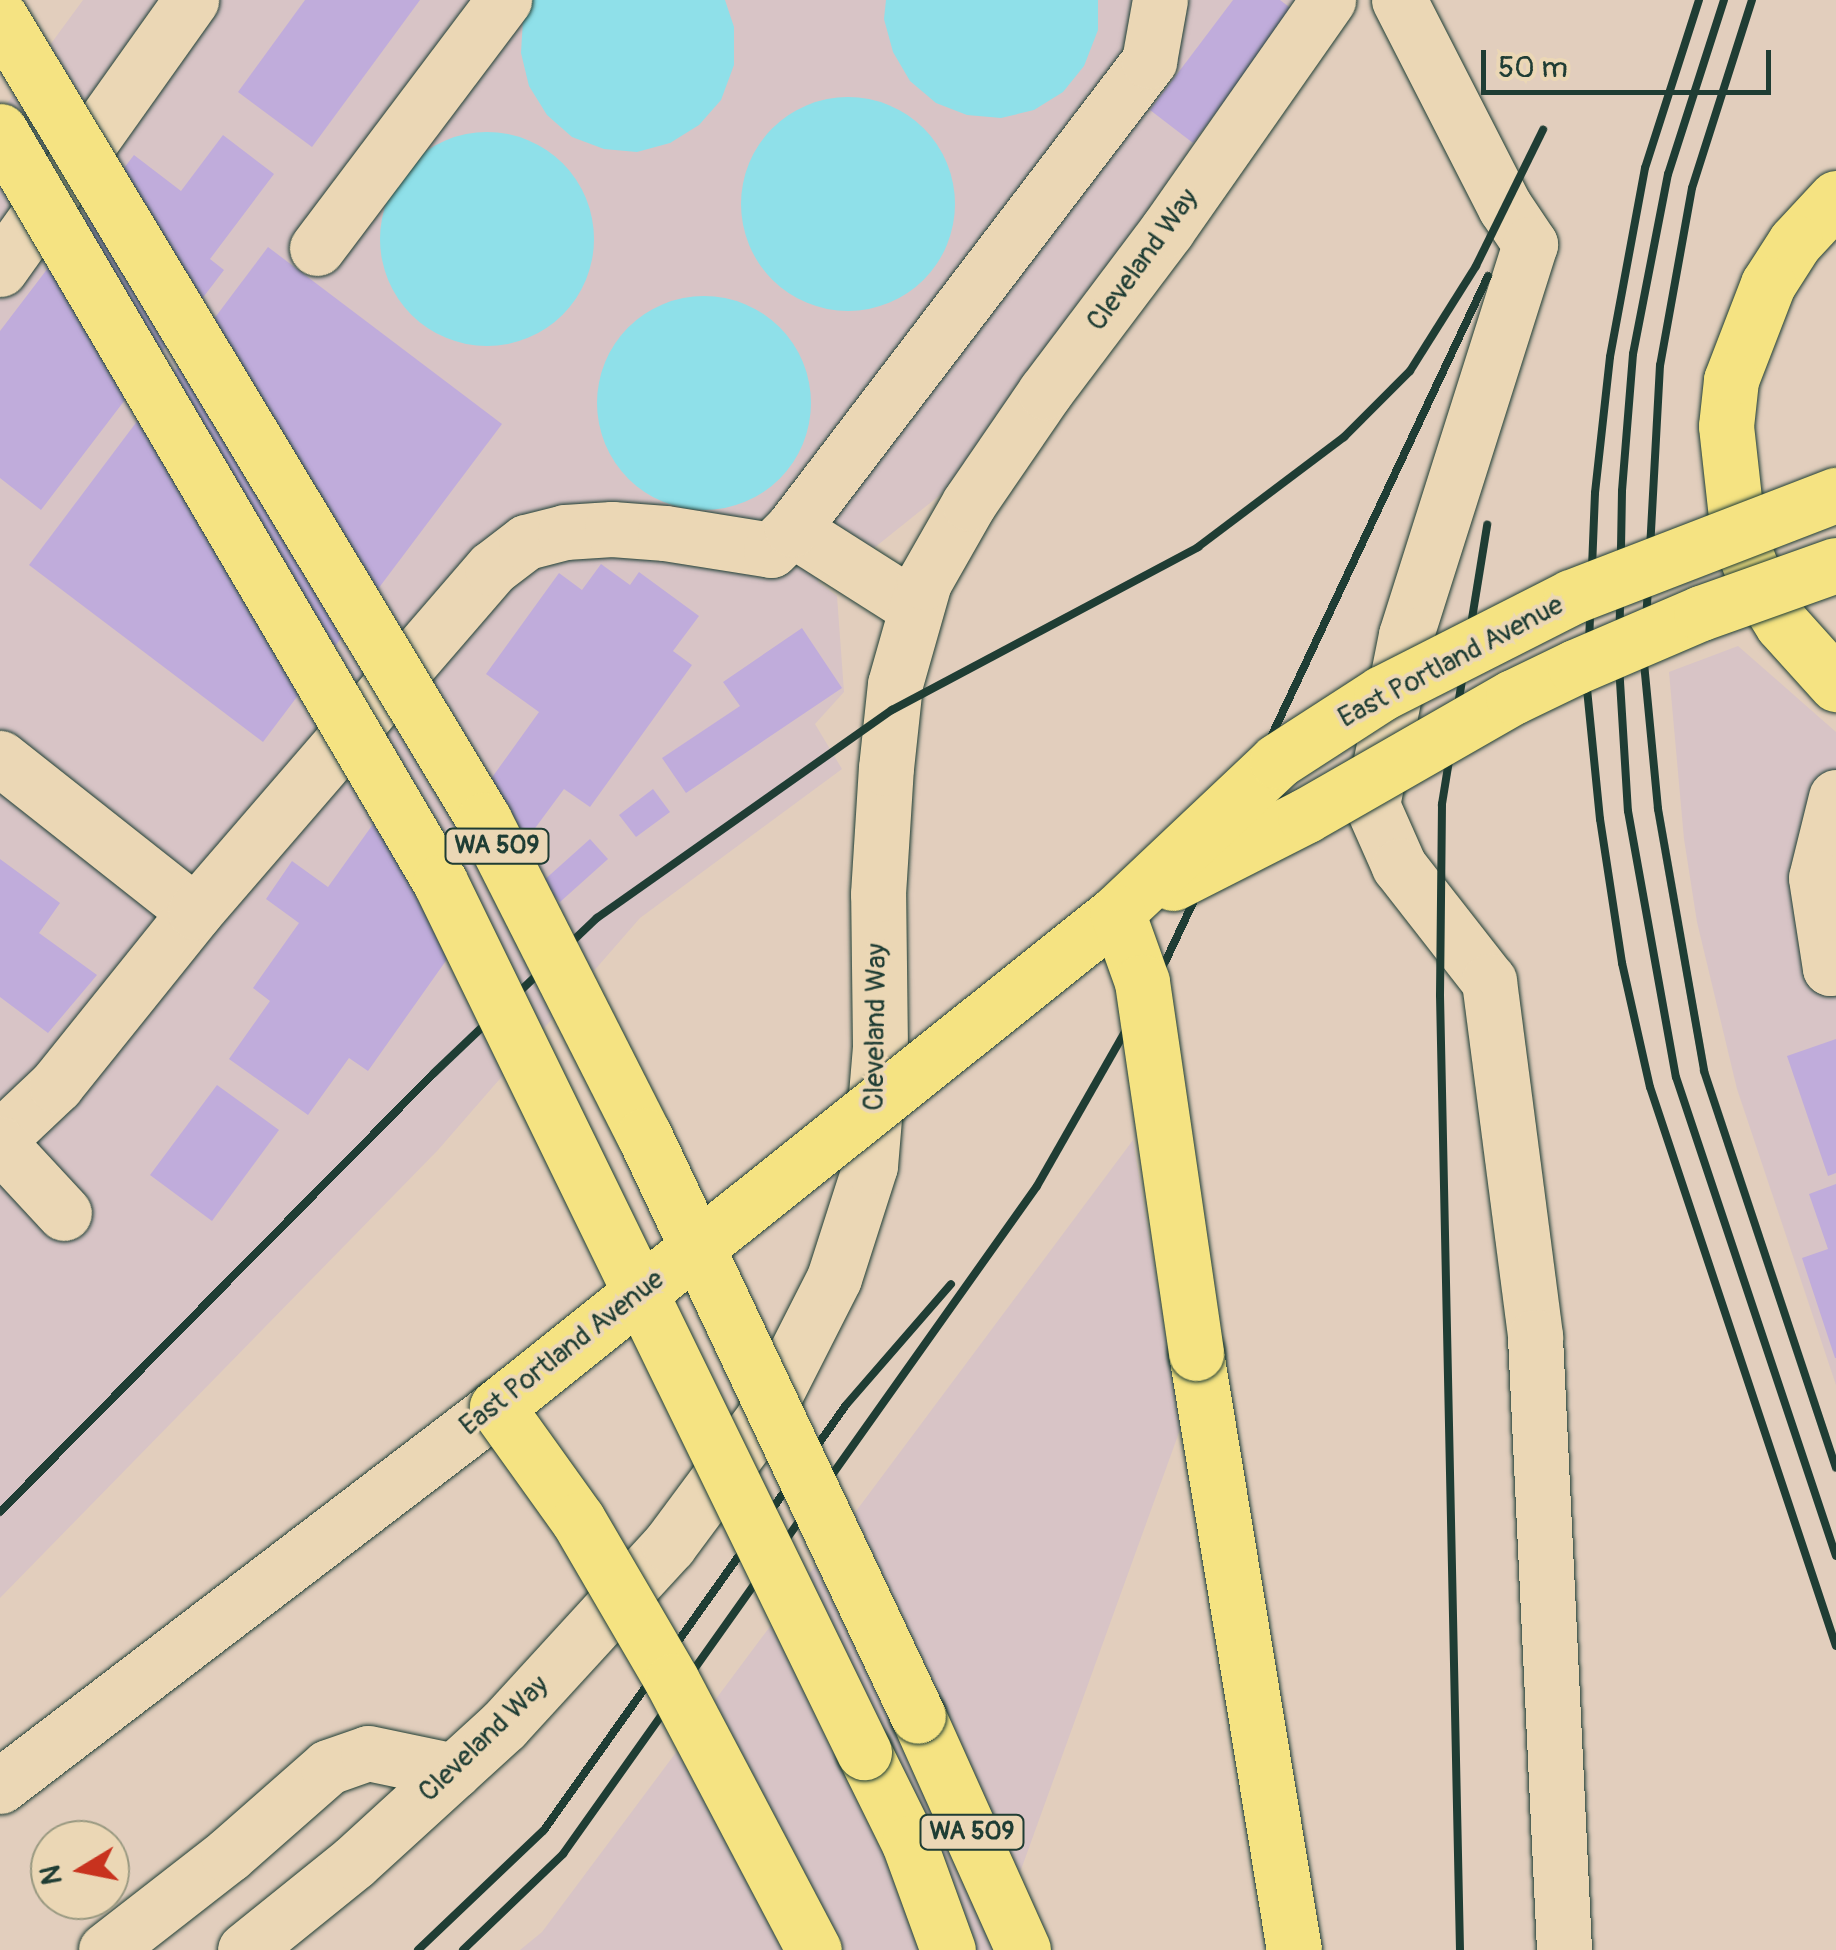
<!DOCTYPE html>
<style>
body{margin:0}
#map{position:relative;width:1836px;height:1950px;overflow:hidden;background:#e2cebd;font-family:Pangolin,sans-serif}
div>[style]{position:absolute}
.built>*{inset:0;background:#d8c4c6}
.water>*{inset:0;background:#8fe0e9}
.round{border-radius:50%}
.building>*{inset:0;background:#c0acdb}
.roads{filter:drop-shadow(0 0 2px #1f3d34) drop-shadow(0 0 2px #1f3d34)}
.minor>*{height:55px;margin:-27.5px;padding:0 27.5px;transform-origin:27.5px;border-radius:27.5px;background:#ebd7b5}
.major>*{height:55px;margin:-27.5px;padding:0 27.5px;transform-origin:27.5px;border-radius:27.5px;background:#f5e382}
.highway>*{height:55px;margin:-27.5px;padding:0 27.5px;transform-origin:27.5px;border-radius:27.5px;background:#f5e382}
.rail>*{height:8px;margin:-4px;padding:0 4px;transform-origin:4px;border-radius:4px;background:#1f3d34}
.bridges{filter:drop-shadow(0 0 2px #1f3d34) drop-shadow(0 0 2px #1f3d34)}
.major-bridge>*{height:55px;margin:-27.5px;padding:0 27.5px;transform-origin:27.5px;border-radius:27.5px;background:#f5e382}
.highway-bridge>*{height:55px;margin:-27.5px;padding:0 27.5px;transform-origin:27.5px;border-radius:27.5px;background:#f5e382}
span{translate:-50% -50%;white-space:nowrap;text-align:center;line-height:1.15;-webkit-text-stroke:8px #ebd7b5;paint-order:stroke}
.shield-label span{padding:2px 8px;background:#ebd7b5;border:2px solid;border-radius:8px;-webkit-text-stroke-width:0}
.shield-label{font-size:25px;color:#1f3d34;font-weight:700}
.street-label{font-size:28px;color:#1f3d34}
.north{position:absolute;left:30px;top:1820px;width:100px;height:100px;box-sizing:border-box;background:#ebd7b5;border:2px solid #999981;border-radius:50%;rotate:260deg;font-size:28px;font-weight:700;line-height:40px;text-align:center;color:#1f3d34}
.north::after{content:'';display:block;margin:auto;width:35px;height:45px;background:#c8321e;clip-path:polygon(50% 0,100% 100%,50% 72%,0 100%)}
.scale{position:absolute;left:1481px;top:50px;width:290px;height:45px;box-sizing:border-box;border:5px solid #1f3d34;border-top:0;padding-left:12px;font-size:30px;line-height:35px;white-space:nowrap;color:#1f3d34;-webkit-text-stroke:8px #ebd7b5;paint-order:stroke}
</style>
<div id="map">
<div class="built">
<i style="clip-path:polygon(83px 0,1309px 0,950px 487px,874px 548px,851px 536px,818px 582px,837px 596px,844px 692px,815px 724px,842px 769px,640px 918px,438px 1150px,0 1598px,0 113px)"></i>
<i style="clip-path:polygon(1738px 646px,1836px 732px,1836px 1385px,1737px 1089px,1697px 922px,1684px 839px,1669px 672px)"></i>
<i style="clip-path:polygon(1133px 1140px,1181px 1427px,992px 1950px,520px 1950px,542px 1932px)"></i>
</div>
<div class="water">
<i style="clip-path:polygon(531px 0,725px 0,734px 27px,734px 65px,721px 100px,699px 125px,670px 143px,637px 152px,604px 149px,572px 137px,547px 115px,529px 86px,521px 53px,523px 19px)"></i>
<i style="clip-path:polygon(886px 0,1098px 0,1098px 30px,1084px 66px,1063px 92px,1034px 110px,1001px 118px,967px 115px,936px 103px,910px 81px,893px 52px,884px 19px)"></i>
<i class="round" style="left:741px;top:97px;width:214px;height:214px"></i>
<i class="round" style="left:380px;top:132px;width:214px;height:214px"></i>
<i class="round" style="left:597px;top:296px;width:214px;height:214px"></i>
</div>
<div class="building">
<i style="clip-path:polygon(305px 0,420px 0,312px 147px,238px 92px)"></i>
<i style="clip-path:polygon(1233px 0,1280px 0,1293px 10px,1193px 143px,1150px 110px)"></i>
<i style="clip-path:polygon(223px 135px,274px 174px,210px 259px,224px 270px,41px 510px,0 478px,0 331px,134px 155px,181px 191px)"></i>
<i style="clip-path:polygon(268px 247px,502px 424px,263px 742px,29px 565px)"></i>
<i style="clip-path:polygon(601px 564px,630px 585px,639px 572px,699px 616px,673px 651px,692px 665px,590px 807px,564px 789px,530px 835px,478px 797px,539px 712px,486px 674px,559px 573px,582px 590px)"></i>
<i style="clip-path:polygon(802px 628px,842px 688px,686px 793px,662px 758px,740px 706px,723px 682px)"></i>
<i style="clip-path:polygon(653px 789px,670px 812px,636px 837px,619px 815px)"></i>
<i style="clip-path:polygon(376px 820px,450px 955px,368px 1071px,349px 1058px,308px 1115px,229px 1059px,270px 1001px,253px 988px,299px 923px,266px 899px,292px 861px,328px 887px)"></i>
<i style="clip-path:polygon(590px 839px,608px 859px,560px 902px,542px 882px)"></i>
<i style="clip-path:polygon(0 859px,60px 903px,39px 933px,97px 975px,48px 1033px,0 997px)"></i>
<i style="clip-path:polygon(1836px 1039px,1836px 1173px,1828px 1176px,1787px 1056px)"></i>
<i style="clip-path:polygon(217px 1085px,279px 1130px,212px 1221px,150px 1175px)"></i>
<i style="clip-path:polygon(1836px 1184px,1836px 1358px,1835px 1358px,1802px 1258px,1828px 1249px,1809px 1194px)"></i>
</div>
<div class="roads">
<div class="minor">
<i style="left:1399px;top:0;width:233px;rotate:62.9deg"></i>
<i style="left:1505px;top:207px;width:45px;rotate:56deg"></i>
<i style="left:1530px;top:244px;width:410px;rotate:107.6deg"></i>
<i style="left:1406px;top:635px;width:173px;rotate:101.3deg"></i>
<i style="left:1372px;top:805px;width:67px;rotate:66.1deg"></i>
<i style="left:1399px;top:866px;width:146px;rotate:52deg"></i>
<i style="left:1489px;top:981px;width:359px;rotate:82.6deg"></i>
<i style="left:1535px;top:1337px;width:614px;rotate:87.29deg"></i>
<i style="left:317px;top:248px;width:311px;rotate:-53deg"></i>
<i style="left:0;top:269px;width:330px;rotate:-54.6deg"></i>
<i style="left:792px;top:529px;width:146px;rotate:32.4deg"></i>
<i style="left:0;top:758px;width:248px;rotate:38.3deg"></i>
<i style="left:1836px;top:797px;width:83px;rotate:103.9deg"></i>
<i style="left:1816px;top:878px;width:91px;rotate:81.2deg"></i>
<i style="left:1830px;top:968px;width:6px;rotate:-9deg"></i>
<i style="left:0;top:1138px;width:77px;rotate:-43.4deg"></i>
<i style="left:56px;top:1085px;width:222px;rotate:-51.2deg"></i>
<i style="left:195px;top:912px;width:454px;rotate:-49.2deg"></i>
<i style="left:492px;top:568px;width:43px;rotate:-37.4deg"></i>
<i style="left:526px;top:542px;width:40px;rotate:-14.4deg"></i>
<i style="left:565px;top:532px;width:47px;rotate:-3.7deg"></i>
<i style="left:612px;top:529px;width:53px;rotate:4.3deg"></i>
<i style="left:665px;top:533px;width:107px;rotate:9.1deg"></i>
<i style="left:771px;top:550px;width:30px;rotate:-45deg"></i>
<i style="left:792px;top:529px;width:589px;rotate:-52.66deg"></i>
<i style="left:1149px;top:61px;width:62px;rotate:-79.8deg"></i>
<i style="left:0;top:1144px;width:94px;rotate:47.2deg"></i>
<i style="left:0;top:1786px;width:625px;rotate:-37.33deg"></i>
<i style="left:106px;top:1950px;width:155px;rotate:-37.9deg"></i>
<i style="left:228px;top:1855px;width:133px;rotate:-41.3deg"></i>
<i style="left:328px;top:1767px;width:42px;rotate:-19.3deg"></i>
<i style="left:368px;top:1753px;width:88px;rotate:11.8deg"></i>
<i style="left:245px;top:1950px;width:140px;rotate:-38.9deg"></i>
<i style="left:354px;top:1862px;width:203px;rotate:-42.4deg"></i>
<i style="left:504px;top:1725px;width:244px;rotate:-47.5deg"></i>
<i style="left:669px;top:1545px;width:156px;rotate:-53.4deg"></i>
<i style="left:762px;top:1420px;width:159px;rotate:-63.1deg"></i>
<i style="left:834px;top:1278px;width:118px;rotate:-72.2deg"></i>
<i style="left:870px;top:1166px;width:119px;rotate:-85.2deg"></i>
<i style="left:880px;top:1047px;width:153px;rotate:-90.7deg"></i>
<i style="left:878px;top:894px;width:126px;rotate:-86.4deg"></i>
<i style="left:886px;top:768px;width:84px;rotate:-83.9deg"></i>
<i style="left:895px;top:684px;width:106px;rotate:-74.1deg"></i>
<i style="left:924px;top:582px;width:91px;rotate:-60.3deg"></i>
<i style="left:969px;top:503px;width:135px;rotate:-55.6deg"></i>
<i style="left:1045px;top:392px;width:203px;rotate:-53deg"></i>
<i style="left:1167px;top:230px;width:281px;rotate:-55deg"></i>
</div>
<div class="major">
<i style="left:1836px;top:198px;width:60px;rotate:133deg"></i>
<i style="left:1795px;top:242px;width:50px;rotate:122.7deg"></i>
<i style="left:1768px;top:284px;width:103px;rotate:111.1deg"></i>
<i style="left:1731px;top:380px;width:46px;rotate:96.2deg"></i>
<i style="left:1726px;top:426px;width:109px;rotate:83.7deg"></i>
<i style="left:1738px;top:534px;width:53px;rotate:69.2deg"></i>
<i style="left:1757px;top:584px;width:47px;rotate:58deg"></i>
<i style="left:1782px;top:624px;width:81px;rotate:48deg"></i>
</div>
<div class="highway">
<i style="left:1196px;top:1353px;width:605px;rotate:80.68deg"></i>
<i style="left:918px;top:1716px;width:256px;rotate:65.8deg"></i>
<i style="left:864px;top:1752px;width:102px;rotate:63.7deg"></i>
<i style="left:909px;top:1843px;width:114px;rotate:70deg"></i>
</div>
</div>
<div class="rail">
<i style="left:1699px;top:0;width:176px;rotate:107.8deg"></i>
<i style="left:1645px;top:168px;width:192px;rotate:100.5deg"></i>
<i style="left:1610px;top:357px;width:137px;rotate:96.3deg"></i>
<i style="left:1595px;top:493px;width:196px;rotate:92.3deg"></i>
<i style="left:1587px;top:689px;width:131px;rotate:84.3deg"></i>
<i style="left:1600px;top:819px;width:146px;rotate:81.3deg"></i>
<i style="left:1622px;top:963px;width:127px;rotate:77.3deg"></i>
<i style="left:1650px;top:1087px;width:589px;rotate:71.6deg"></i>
<i style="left:1724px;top:0;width:183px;rotate:107.8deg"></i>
<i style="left:1668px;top:174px;width:183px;rotate:101deg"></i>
<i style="left:1633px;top:354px;width:137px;rotate:94.6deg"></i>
<i style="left:1622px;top:491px;width:174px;rotate:91deg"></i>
<i style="left:1619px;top:665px;width:146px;rotate:86.5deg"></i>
<i style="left:1628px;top:811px;width:270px;rotate:79.8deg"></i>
<i style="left:1676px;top:1077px;width:505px;rotate:71.53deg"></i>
<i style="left:1752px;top:0;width:197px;rotate:107.7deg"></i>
<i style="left:1692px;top:188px;width:180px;rotate:100.2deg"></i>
<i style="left:1660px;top:365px;width:298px;rotate:93.1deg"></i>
<i style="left:1644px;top:663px;width:147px;rotate:84.5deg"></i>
<i style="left:1658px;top:809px;width:266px;rotate:80deg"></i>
<i style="left:1704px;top:1071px;width:418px;rotate:71.6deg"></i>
<i style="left:0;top:1512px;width:617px;rotate:-45.33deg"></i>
<i style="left:434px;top:1073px;width:225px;rotate:-43.6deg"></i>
<i style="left:597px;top:918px;width:361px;rotate:-35.2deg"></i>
<i style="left:892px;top:710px;width:347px;rotate:-28deg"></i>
<i style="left:1198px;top:547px;width:183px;rotate:-37deg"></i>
<i style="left:1344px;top:437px;width:93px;rotate:-45deg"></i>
<i style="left:1410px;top:371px;width:124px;rotate:-57.8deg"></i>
<i style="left:1476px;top:266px;width:152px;rotate:-63.8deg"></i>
<i style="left:418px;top:1950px;width:174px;rotate:-43.6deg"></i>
<i style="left:544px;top:1830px;width:521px;rotate:-54.6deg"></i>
<i style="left:846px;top:1405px;width:160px;rotate:-49deg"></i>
<i style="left:463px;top:1950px;width:139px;rotate:-43.8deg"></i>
<i style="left:563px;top:1854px;width:819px;rotate:-54.64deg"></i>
<i style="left:1037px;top:1186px;width:260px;rotate:-60.3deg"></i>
<i style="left:1166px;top:960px;width:756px;rotate:-64.79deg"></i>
<i style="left:1460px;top:1950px;width:955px;rotate:-91.2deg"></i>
<i style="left:1440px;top:995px;width:191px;rotate:-89.4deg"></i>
<i style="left:1442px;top:804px;width:283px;rotate:-80.8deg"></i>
</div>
<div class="bridges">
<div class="major-bridge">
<i style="left:1173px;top:883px;width:148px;rotate:-26.9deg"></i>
<i style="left:1305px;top:816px;width:240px;rotate:-29.8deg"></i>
<i style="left:1513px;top:697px;width:69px;rotate:-25.8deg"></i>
<i style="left:1575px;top:667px;width:137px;rotate:-23.2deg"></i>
<i style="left:1701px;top:613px;width:143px;rotate:-19.6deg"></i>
<i style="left:497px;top:1407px;width:793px;rotate:-38.6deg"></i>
<i style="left:1117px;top:912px;width:220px;rotate:-43.3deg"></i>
<i style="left:1277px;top:761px;width:125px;rotate:-32.9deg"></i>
<i style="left:1382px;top:693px;width:212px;rotate:-26.9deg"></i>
<i style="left:1571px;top:597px;width:284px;rotate:-21.1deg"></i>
</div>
<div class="highway-bridge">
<i style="left:0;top:17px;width:938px;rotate:58.92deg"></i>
<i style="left:484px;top:820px;width:353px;rotate:63.1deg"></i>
<i style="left:644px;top:1135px;width:642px;rotate:64.75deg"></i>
<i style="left:0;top:131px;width:870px;rotate:59.63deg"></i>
<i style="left:440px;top:882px;width:968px;rotate:64.02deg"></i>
<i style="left:1117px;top:912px;width:74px;rotate:70.3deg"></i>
<i style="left:1142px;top:982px;width:375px;rotate:81.7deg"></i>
<i style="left:497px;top:1407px;width:139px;rotate:54.4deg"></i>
<i style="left:578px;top:1520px;width:186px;rotate:59.7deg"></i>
<i style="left:672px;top:1681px;width:304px;rotate:62.2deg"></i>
</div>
</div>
<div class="shield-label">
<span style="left:497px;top:846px">WA 509</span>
<span style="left:972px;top:1832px">WA 509</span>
</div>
<div class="street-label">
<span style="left:1143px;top:260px;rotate:-54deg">Cleveland Way</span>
<span style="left:1451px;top:662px;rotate:-28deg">East Portland Avenue</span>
<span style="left:876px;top:1027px;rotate:-89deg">Cleveland Way</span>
<span style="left:562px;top:1353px;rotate:-38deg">East Portland Avenue</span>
<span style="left:484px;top:1739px;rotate:-44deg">Cleveland Way</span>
</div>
<div class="north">N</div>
<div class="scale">50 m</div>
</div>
